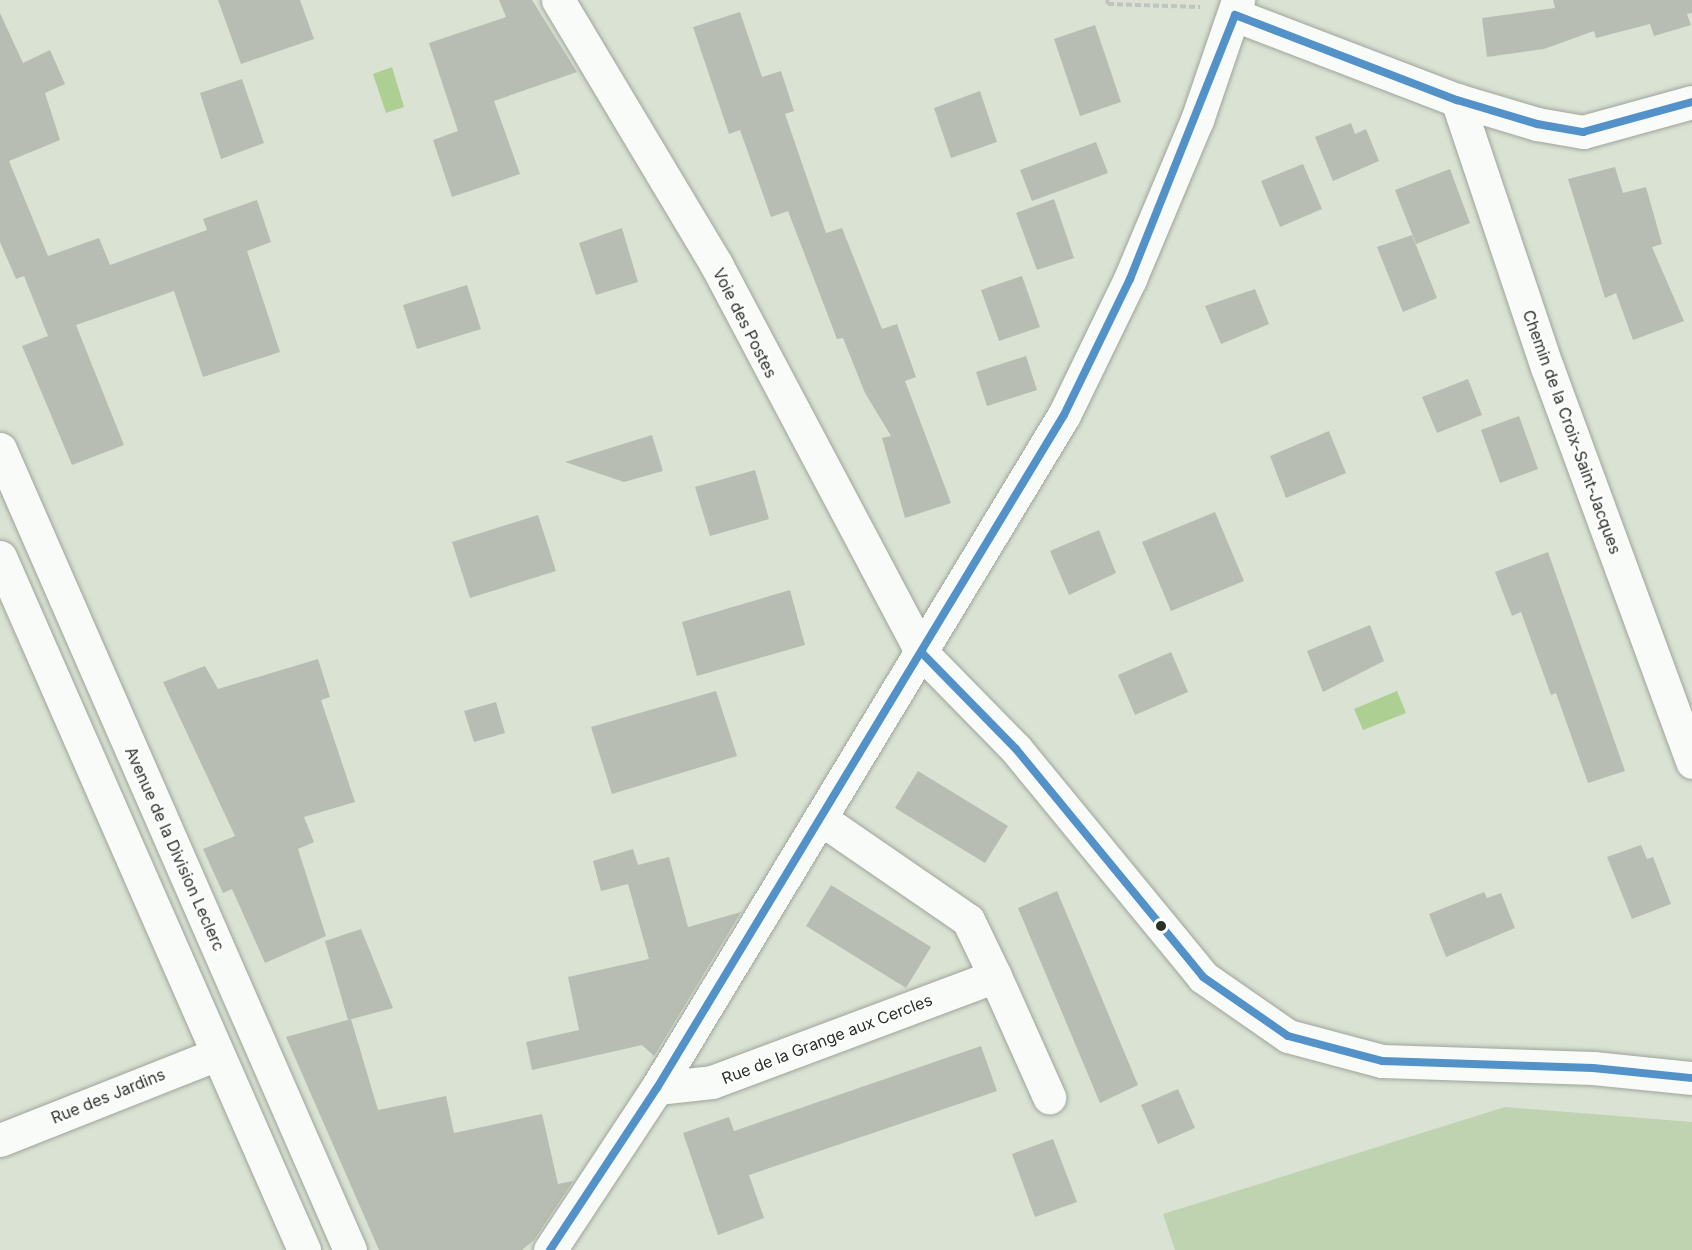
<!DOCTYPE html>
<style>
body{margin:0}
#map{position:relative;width:1692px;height:1250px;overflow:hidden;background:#dae2d4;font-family:Inter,sans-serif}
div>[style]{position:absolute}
.green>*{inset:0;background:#c0d3b0}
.water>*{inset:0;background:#adcf91}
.building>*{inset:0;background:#b7bdb2}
.path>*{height:4px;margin-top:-2px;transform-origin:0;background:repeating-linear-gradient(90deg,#c0c3be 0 6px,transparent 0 9px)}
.roads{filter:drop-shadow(0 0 2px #9fa49a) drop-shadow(0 0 2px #9fa49a)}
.minor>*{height:33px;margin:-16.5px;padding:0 16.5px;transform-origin:16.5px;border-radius:16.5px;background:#f9fbf9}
.major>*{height:33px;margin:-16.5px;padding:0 16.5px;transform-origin:16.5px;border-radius:16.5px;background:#f9fbf9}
.bus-1>*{height:8px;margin:-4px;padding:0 4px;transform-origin:4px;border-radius:4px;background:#5292c9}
.dots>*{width:16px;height:16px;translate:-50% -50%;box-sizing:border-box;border:3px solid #fff;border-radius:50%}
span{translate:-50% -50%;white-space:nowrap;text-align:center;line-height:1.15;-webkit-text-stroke:4.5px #fff;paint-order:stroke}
.street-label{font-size:16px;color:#2b3127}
</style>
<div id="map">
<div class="green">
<i style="clip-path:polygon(1505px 1107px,1692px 1122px,1692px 1250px,1175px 1250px,1163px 1214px)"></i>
</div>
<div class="water">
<i style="clip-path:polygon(392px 67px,404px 107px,386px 113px,373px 74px)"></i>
<i style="clip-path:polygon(1397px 691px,1406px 713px,1363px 730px,1354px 709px)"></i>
</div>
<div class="building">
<i style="clip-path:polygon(218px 0,300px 0,314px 39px,241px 64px)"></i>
<i style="clip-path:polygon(499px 0,532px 0,577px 72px,494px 101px,520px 174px,452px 197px,433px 140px,458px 131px,429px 43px,506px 17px)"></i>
<i style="clip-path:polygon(1553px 0,1692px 0,1692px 13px,1687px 14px,1691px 25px,1654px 36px,1650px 24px,1596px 38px,1594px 31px,1544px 49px,1487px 57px,1482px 18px,1555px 8px)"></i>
<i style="clip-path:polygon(740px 12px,762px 77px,781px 71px,794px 111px,785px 114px,826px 233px,842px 228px,882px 329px,897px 324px,916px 377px,905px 381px,951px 503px,905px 518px,882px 438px,891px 436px,865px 393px,843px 338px,837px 339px,788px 211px,771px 217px,740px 130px,729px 134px,693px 27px)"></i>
<i style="clip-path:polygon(0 13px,23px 63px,50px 50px,65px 84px,45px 93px,60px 140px,9px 161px,48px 256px,99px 238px,110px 265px,207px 230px,203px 219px,257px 200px,271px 242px,247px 251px,280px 352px,203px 377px,174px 291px,76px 325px,124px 445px,72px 465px,22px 346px,48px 336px,24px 276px,16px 279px,0 242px)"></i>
<i style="clip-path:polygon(1095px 25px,1121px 102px,1080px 116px,1054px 39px)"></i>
<i style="clip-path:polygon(242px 79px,264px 143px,221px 159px,200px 93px)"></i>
<i style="clip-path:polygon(980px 91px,997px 142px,951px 158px,934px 108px)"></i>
<i style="clip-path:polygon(1351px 123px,1355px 134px,1366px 129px,1379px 161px,1333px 181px,1315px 137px)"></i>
<i style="clip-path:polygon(1096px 142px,1108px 173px,1032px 201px,1020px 170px)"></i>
<i style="clip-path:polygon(1303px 164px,1322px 209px,1280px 227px,1261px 181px)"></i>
<i style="clip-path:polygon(1615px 167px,1623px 193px,1646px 187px,1662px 244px,1652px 247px,1684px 321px,1633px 340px,1616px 293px,1605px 298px,1568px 179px)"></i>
<i style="clip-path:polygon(1450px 169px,1470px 223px,1416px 244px,1395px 190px)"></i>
<i style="clip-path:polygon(1054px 199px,1074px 258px,1037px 270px,1016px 213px)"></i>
<i style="clip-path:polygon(622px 228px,638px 282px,596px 295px,579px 243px)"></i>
<i style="clip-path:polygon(1412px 235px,1437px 298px,1403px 312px,1377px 247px)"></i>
<i style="clip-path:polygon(1022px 276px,1040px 327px,999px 341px,981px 290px)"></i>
<i style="clip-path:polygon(467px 285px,481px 329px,417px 349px,403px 305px)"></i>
<i style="clip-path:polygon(1255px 289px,1269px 324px,1221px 344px,1205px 306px)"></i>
<i style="clip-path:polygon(1026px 356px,1037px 390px,987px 406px,976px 372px)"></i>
<i style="clip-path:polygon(1468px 379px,1482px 415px,1437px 433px,1422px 397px)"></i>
<i style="clip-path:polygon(1519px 416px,1538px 469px,1500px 483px,1481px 430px)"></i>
<i style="clip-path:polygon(1329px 431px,1346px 473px,1286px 498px,1270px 456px)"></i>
<i style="clip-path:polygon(652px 435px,663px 471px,624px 482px,565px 462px)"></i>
<i style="clip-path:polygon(755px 470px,769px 519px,710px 536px,695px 487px)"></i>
<i style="clip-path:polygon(1215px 512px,1244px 581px,1171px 611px,1142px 542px)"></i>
<i style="clip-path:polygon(538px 515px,556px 571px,470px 598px,452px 542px)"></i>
<i style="clip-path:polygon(1099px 530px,1116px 573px,1069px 595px,1050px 551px)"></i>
<i style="clip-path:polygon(1548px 552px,1625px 771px,1588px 783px,1556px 693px,1551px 695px,1521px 612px,1512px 616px,1495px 572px)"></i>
<i style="clip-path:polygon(790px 590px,805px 645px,697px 676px,682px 622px)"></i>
<i style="clip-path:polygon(1370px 625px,1384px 661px,1323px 692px,1307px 651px)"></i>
<i style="clip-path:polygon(1171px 652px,1188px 692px,1135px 715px,1118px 675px)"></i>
<i style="clip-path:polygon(318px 659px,330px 697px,321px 700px,355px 802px,304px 817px,314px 842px,298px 849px,326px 936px,265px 963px,232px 889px,223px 893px,203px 849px,235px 836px,163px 682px,205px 666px,218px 689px)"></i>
<i style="clip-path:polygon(716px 691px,737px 756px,612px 794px,591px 727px)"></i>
<i style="clip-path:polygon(496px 702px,505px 733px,474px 742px,464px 711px)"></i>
<i style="clip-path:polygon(918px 771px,1008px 826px,985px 863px,895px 808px)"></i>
<i style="clip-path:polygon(1641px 845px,1647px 859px,1653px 857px,1671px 904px,1632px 919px,1607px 857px)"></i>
<i style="clip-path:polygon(633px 849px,638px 865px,669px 857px,688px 927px,741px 912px,654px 1056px,642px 1045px,532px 1070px,526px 1042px,579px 1030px,568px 977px,649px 959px,628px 884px,601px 891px,593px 861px)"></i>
<i style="clip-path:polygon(831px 885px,931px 947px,906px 988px,806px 926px)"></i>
<i style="clip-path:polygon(1057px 891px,1138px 1085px,1100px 1103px,1018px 908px)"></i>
<i style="clip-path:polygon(1484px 892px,1487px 898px,1501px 893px,1515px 928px,1446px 957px,1429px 914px)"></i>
<i style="clip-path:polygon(361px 929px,393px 1008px,348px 1020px,325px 941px)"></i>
<i style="clip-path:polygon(351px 1019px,378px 1110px,446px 1096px,454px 1133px,542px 1114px,558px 1184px,573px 1181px,534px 1240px,522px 1250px,379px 1250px,286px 1037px)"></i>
<i style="clip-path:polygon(981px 1046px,997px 1091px,749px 1175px,764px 1218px,718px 1235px,683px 1133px,729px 1117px,734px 1131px)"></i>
<i style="clip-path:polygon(1178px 1089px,1195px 1128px,1158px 1144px,1141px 1105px)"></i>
<i style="clip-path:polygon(1053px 1139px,1077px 1202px,1035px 1217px,1012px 1154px)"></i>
</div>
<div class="path">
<i style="left:1107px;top:0;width:4px;rotate:76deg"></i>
<i style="left:1108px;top:4px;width:92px;rotate:1.9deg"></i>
</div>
<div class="roads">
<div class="minor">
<i style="left:558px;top:0;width:308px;rotate:59.1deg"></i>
<i style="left:716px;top:264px;width:440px;rotate:62.1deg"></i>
<i style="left:922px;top:653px;width:134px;rotate:45.6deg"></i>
<i style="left:1016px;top:749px;width:295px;rotate:50.6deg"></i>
<i style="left:1203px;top:977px;width:103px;rotate:34.8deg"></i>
<i style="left:1288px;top:1036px;width:97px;rotate:14.9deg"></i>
<i style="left:1382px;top:1061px;width:211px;rotate:1.9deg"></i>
<i style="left:1593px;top:1068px;width:100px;rotate:5.8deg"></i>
<i style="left:1235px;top:15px;width:238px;rotate:21deg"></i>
<i style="left:1457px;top:100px;width:84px;rotate:16.7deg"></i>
<i style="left:1537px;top:124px;width:47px;rotate:9.9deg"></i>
<i style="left:1583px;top:132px;width:113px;rotate:-15.4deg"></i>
<i style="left:1457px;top:100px;width:282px;rotate:71.4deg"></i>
<i style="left:1547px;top:367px;width:421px;rotate:69.8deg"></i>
<i style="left:995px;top:976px;width:133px;rotate:65.9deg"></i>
<i style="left:657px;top:1088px;width:55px;rotate:-6.2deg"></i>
<i style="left:712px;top:1082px;width:302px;rotate:-20.5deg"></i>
<i style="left:995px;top:976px;width:62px;rotate:-115.7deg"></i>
<i style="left:968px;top:920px;width:178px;rotate:-145.5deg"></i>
<i style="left:0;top:1140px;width:233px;rotate:-21.6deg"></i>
<i style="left:550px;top:1250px;width:194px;rotate:-56.6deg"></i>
<i style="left:657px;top:1088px;width:786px;rotate:-58.84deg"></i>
<i style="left:1064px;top:415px;width:151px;rotate:-64.1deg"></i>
<i style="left:1130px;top:279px;width:173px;rotate:-67.2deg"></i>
<i style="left:1197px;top:120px;width:127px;rotate:-71.1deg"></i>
</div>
<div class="major">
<i style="left:0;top:449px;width:874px;rotate:66.4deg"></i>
<i style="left:0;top:557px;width:757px;rotate:66.31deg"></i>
</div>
</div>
<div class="bus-1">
<i style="left:1235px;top:15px;width:238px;rotate:21deg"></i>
<i style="left:1457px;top:100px;width:84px;rotate:16.7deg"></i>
<i style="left:1537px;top:124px;width:47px;rotate:9.9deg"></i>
<i style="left:1583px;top:132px;width:113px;rotate:-15.4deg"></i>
<i style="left:922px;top:653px;width:134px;rotate:45.6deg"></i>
<i style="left:1016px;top:749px;width:295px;rotate:50.6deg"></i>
<i style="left:1203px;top:977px;width:103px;rotate:34.8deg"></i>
<i style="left:1288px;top:1036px;width:97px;rotate:14.9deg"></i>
<i style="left:1382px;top:1061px;width:211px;rotate:1.9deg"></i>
<i style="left:1593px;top:1068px;width:100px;rotate:5.8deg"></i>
<i style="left:550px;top:1250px;width:194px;rotate:-56.6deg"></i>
<i style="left:657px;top:1088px;width:786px;rotate:-58.84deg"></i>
<i style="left:1064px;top:415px;width:151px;rotate:-64.1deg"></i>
<i style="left:1130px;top:279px;width:284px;rotate:-68.3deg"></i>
</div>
<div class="dots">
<i style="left:1161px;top:926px;background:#2b3127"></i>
</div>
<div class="street-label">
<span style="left:745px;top:323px;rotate:63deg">Voie des Postes</span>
<span style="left:1572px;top:432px;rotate:70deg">Chemin de la Croix-Saint-Jacques</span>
<span style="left:175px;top:849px;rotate:66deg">Avenue de la Division Leclerc</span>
<span style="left:827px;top:1039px;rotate:-21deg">Rue de la Grange aux Cercles</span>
<span style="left:108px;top:1096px;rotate:-22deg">Rue des Jardins</span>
</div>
</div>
